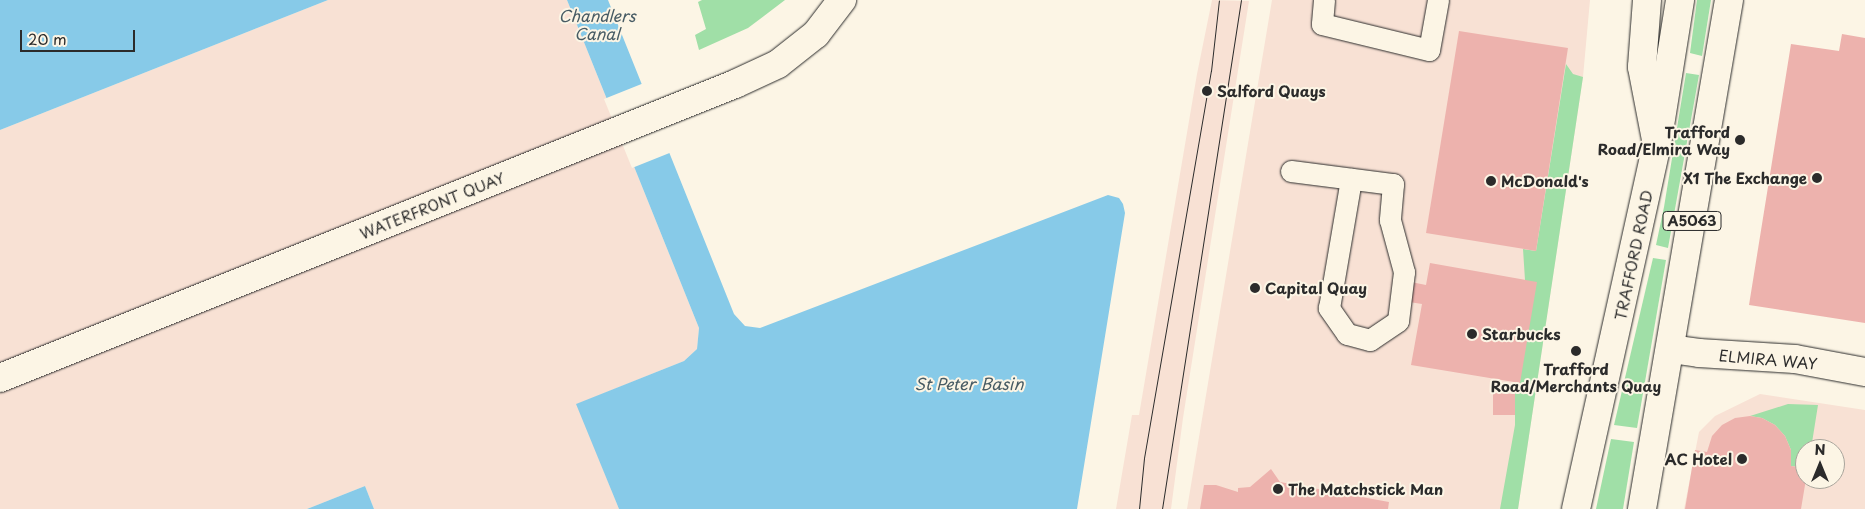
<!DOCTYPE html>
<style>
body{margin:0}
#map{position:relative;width:1865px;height:509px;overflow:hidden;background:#fcf5e5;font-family:"Playpen Sans",sans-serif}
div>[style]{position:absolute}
.built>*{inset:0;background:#f8e1d4}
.green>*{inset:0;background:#a0dfa7}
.water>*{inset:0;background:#87cae8}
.pier>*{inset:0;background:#fcf5e5}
.building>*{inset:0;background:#edb2ad}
.roads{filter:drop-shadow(0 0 1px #2b2b2b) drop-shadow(0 0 1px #2b2b2b)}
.service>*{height:21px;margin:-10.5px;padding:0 10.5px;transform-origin:10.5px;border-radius:10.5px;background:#fcf5e5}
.minor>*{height:28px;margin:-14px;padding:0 14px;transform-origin:14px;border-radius:14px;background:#fcf5e5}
.trunk>*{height:28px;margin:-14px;padding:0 14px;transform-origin:14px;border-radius:14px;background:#fcf5e5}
.tram>*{height:1px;margin:-0.5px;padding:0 0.5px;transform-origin:0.5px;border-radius:0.5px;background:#2b2b2b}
.dots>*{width:14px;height:14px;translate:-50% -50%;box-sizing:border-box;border:2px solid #fcf5e5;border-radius:50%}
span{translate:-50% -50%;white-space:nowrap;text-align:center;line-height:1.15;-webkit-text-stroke:4px #fcf5e5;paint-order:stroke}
.shield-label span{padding:1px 4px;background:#fcf5e5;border:1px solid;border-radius:4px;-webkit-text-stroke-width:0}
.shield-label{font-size:14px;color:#2b2b2b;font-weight:700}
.poi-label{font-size:15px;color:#2b2b2b;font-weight:700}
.left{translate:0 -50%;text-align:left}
.right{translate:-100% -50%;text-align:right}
.street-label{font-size:15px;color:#2b2b2b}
.water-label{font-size:16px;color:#475b64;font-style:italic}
.north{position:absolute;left:1795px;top:439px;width:50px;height:50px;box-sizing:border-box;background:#fcf5e5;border:1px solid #a8a49b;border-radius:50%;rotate:0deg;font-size:14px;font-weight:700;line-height:20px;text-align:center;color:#2b2b2b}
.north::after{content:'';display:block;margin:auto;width:18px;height:22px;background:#2b2b2b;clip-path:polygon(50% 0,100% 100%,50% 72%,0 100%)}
.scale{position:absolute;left:20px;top:30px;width:115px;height:22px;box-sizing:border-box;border:2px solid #2b2b2b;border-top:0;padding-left:6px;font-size:15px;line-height:18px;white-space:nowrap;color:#2b2b2b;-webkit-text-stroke:4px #fcf5e5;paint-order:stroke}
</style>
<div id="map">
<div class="built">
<i style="clip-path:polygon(328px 0,567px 0,699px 328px,697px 349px,684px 361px,577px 404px,619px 509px,374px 509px,365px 486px,307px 509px,0 509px,0 130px)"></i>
<i style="clip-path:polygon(1212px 0,1249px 1px,1183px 418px,1171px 509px,1116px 509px,1132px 415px,1139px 415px,1197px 74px)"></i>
<i style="clip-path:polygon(1272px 0,1590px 0,1583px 77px,1518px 509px,1187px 509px)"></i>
<i style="clip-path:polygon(evenodd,1760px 394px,1865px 410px,1865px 509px,1684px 509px,1699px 432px,1715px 416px,1760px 394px,1805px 449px,1835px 449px,1835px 479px,1805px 479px,1805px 449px)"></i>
</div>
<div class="green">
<i style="clip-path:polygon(702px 0,785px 0,748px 28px,699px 50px,695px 35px,706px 29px,698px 2px)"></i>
<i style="clip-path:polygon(1697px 0,1711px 0,1702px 56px,1690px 53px)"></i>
<i style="clip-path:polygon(1566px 64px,1573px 74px,1583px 77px,1518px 509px,1500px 509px,1515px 425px,1515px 392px,1520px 383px,1525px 280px,1523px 249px,1536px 251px)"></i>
<i style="clip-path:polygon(1686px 73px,1699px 75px,1668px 248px,1656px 245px,1664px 207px)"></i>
<i style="clip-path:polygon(1653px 258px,1666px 260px,1637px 428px,1614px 425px)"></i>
<i style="clip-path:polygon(1788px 404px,1818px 405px,1811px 449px,1805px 449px,1805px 468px,1791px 466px,1791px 450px,1785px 436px,1775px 425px,1762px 418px,1750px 416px)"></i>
<i style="clip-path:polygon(1611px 439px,1634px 442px,1623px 509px,1596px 509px)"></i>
</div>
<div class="water">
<i style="clip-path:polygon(0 0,328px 0,0 130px)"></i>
<i style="clip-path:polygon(567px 0,608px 0,734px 314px,745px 326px,760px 328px,1108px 195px,1119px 198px,1123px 204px,1125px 213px,1077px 509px,619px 509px,576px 404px,684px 361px,697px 349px,699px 328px)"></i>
<i style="clip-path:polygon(365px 486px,374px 509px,307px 509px)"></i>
</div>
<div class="pier">
<i style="clip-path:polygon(644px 83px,672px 152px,632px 168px,604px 99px)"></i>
</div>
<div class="building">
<i style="clip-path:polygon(1459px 31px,1568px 48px,1536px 251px,1426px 233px)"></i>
<i style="clip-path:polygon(1842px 34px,1865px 38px,1865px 323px,1749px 305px,1791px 44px,1839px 51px)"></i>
<i style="clip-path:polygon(1430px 263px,1537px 282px,1520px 383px,1411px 365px,1422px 304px,1403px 301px,1406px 281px,1426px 285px)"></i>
<i style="clip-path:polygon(1493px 393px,1515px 394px,1515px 415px,1493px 415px)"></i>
<i style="clip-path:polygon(1750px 416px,1762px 418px,1775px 425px,1785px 436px,1791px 450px,1791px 466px,1805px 468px,1806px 479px,1801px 509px,1685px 509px,1695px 450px,1707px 452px,1712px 436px,1722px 425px,1735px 418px)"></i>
<i style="clip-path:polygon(1271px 469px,1280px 482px,1389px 502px,1388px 509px,1200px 509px,1204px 485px,1216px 485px,1238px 492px,1238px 488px,1250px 487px)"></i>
</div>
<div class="roads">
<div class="service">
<i style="left:1324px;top:0;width:24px;rotate:95deg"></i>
<i style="left:1322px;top:24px;width:110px;rotate:13.7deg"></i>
<i style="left:1429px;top:50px;width:51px;rotate:-79.8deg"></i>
<i style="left:1291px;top:171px;width:103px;rotate:7.3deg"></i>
<i style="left:1393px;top:184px;width:36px;rotate:95deg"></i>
<i style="left:1390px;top:220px;width:54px;rotate:74.9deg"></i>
<i style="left:1404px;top:272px;width:49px;rotate:97deg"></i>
<i style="left:1398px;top:321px;width:34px;rotate:146deg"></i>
<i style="left:1370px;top:340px;width:24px;rotate:-165deg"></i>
<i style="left:1347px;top:334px;width:32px;rotate:-125deg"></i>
<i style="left:1329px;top:308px;width:131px;rotate:-80.3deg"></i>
</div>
<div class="minor">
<i style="left:1647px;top:0;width:67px;rotate:94.3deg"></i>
<i style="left:1642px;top:67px;width:74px;rotate:79.1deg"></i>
<i style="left:1671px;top:349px;width:28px;rotate:8deg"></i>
<i style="left:1699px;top:353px;width:96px;rotate:3.6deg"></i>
<i style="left:1795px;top:359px;width:71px;rotate:10.5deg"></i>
<i style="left:0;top:378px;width:792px;rotate:-21.8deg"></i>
<i style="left:735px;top:84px;width:47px;rotate:-24.9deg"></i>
<i style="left:778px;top:64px;width:48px;rotate:-38.3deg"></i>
<i style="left:816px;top:34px;width:43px;rotate:-52.6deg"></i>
</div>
<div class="trunk">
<i style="left:1576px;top:509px;width:374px;rotate:-77.5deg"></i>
<i style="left:1657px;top:144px;width:146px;rotate:-80.9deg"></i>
<i style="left:1642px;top:509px;width:516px;rotate:-80.3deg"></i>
</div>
</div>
<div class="tram">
<i style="left:1139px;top:509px;width:51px;rotate:-84.4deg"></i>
<i style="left:1144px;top:458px;width:393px;rotate:-80.2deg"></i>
<i style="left:1211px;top:71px;width:71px;rotate:-83.6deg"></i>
<i style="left:1162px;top:509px;width:515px;rotate:-81.18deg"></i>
</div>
<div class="dots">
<i style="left:1207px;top:91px;background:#2b2b2b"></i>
<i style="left:1740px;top:140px;background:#2b2b2b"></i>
<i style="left:1817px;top:178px;background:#2b2b2b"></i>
<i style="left:1491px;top:181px;background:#2b2b2b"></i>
<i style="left:1255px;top:288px;background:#2b2b2b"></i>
<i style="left:1472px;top:334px;background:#2b2b2b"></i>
<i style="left:1576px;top:351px;background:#2b2b2b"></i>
<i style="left:1742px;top:459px;background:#2b2b2b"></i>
<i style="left:1278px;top:489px;background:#2b2b2b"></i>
</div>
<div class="shield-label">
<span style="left:1692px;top:221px">A5063</span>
</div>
<div class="poi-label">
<span class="left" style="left:1217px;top:91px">Salford Quays</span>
<span class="right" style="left:1730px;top:140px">Trafford<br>Road/Elmira Way</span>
<span class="right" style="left:1807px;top:178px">X1 The Exchange</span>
<span class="left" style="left:1501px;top:181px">McDonald's</span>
<span class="left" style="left:1265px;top:288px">Capital Quay</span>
<span class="left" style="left:1482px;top:334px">Starbucks</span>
<span style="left:1576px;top:377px">Trafford<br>Road/Merchants Quay</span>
<span class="right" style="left:1732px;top:459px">AC Hotel</span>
<span class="left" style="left:1288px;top:489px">The Matchstick Man</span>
</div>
<div class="street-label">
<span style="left:432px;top:205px;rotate:-22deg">WATERFRONT QUAY</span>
<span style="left:1633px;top:255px;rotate:-78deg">TRAFFORD ROAD</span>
<span style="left:1768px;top:359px;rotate:5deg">ELMIRA WAY</span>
</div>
<div class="water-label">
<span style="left:597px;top:24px">Chandlers<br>Canal</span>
<span style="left:969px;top:383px">St Peter Basin</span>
</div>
<div class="north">N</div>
<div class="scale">20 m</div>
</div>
